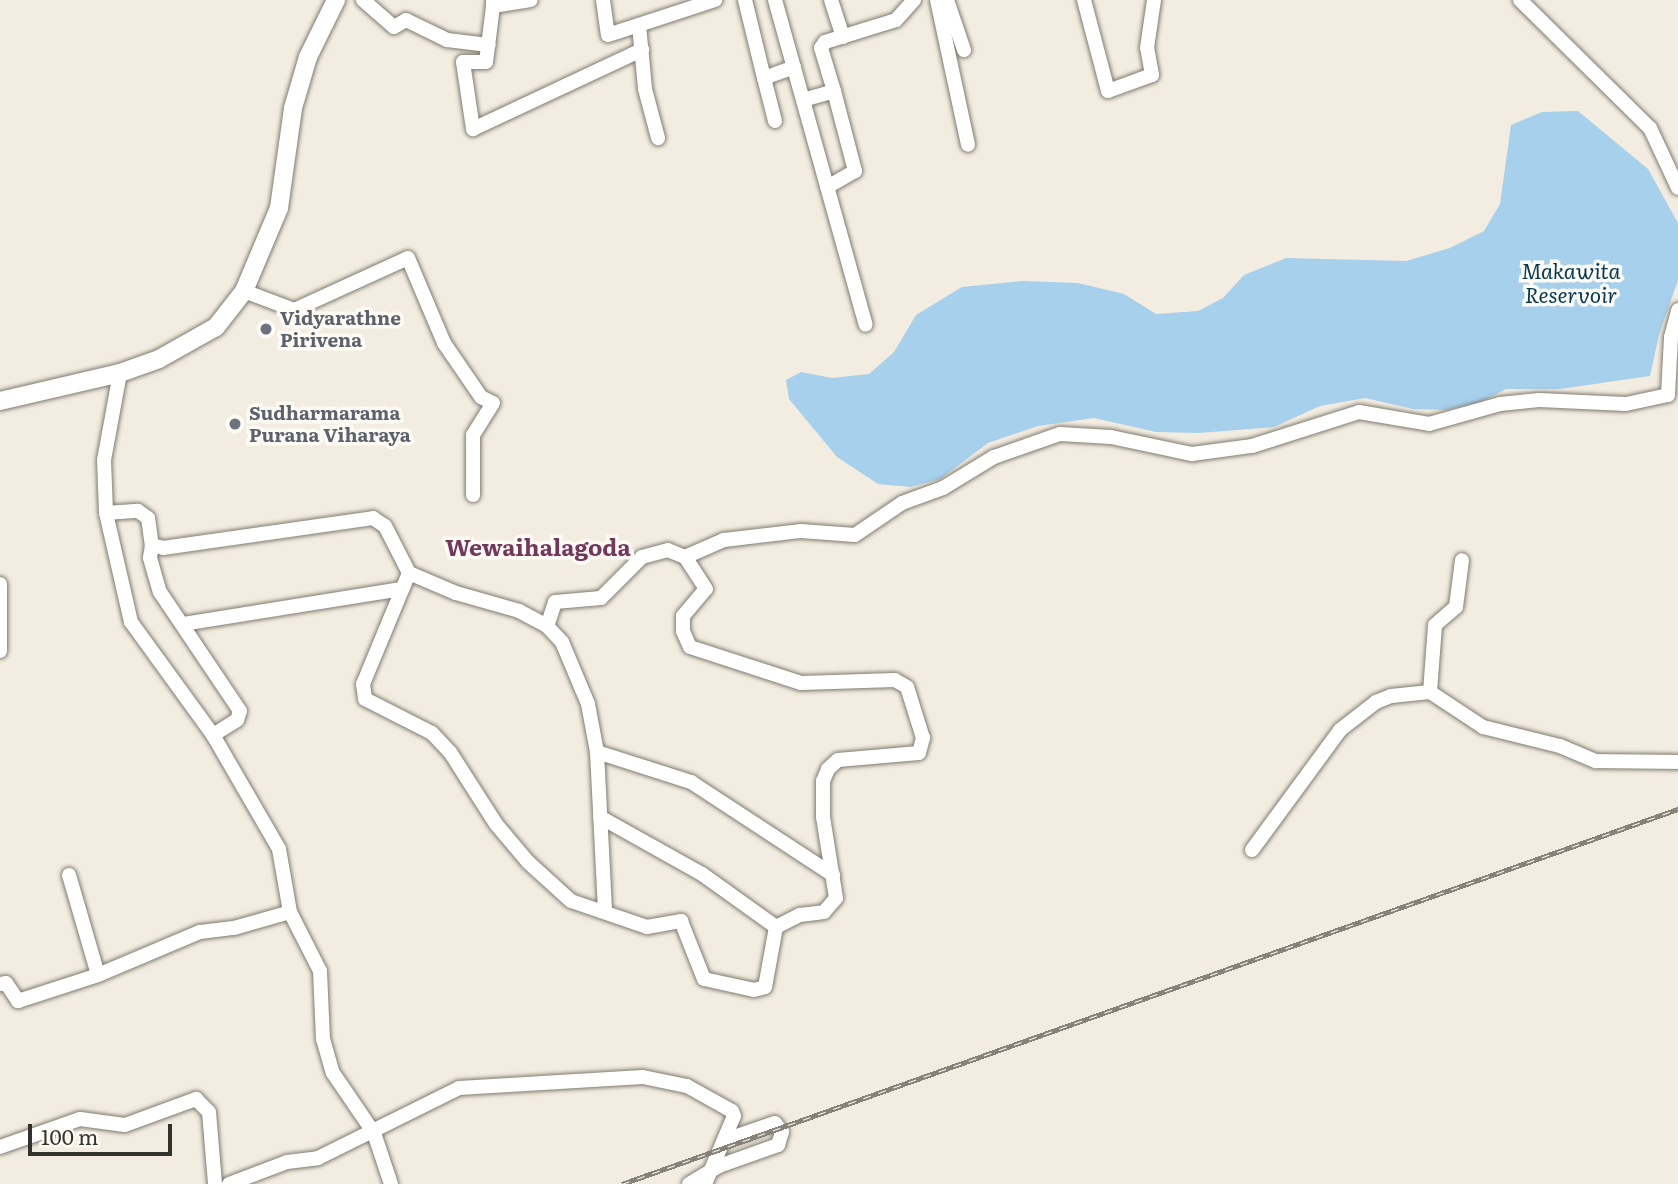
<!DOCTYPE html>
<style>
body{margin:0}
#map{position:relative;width:1678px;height:1184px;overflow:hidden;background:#f3ede1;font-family:Literata,serif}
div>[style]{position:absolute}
.water>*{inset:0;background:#a7d0ec}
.roads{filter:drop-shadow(0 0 2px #807b70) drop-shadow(0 0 2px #807b70)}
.minor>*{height:14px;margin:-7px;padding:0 7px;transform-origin:7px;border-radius:7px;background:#fff}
.major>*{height:18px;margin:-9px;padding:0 9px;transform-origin:9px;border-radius:9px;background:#fff}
.rail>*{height:5px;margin-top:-2.5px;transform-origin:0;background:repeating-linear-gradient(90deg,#fefbf4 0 8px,#86827a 0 16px);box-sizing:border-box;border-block:2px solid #86827a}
.dots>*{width:19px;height:19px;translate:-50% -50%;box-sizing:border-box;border:4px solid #fefbf4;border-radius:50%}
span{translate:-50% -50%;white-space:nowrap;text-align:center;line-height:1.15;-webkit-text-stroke:7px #fefbf4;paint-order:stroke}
.worship-label{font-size:19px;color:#5b616d;font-weight:700}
.left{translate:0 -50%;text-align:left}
.water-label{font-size:21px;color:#033955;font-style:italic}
.quarter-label{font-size:23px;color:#74365c;font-weight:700}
.scale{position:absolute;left:28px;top:1124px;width:144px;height:32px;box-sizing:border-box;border:4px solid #34322d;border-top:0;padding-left:9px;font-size:21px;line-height:24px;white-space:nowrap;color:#34322d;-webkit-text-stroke:5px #fefbf4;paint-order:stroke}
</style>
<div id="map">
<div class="water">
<i style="clip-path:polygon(1578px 111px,1648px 169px,1678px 223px,1678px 280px,1659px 335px,1650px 376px,1560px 389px,1506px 389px,1479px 403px,1445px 410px,1413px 409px,1365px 398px,1320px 406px,1274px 427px,1199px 433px,1156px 432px,1094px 418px,1038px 426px,988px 443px,940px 479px,911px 487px,878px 484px,837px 457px,789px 399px,786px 380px,801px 372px,832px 378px,869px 374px,894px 352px,916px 315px,962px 287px,1023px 281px,1078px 283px,1124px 294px,1156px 314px,1198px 311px,1223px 298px,1244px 275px,1286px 258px,1406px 261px,1450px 248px,1484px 231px,1500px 204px,1511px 125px,1542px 112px)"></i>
</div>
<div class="roads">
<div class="minor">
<i style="left:363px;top:0;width:41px;rotate:41.1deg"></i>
<i style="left:394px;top:27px;width:14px;rotate:-30deg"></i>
<i style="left:406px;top:20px;width:46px;rotate:26deg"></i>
<i style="left:447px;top:40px;width:42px;rotate:6.8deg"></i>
<i style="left:493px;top:0;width:6px;rotate:90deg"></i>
<i style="left:493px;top:6px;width:38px;rotate:-9deg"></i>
<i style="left:603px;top:0;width:35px;rotate:82deg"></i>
<i style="left:608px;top:35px;width:113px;rotate:-18.1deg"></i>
<i style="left:745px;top:0;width:80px;rotate:76.3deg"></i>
<i style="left:775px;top:0;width:337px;rotate:74.4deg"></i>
<i style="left:831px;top:0;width:39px;rotate:72deg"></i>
<i style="left:937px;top:0;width:148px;rotate:77.9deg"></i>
<i style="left:947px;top:0;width:53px;rotate:71.2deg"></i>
<i style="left:1084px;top:0;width:94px;rotate:75.2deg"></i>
<i style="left:1108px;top:91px;width:47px;rotate:-20deg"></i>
<i style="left:1152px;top:75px;width:27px;rotate:-100deg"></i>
<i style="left:1147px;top:48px;width:49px;rotate:-81.7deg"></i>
<i style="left:1520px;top:0;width:182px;rotate:44.6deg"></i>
<i style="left:1650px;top:128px;width:66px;rotate:65deg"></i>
<i style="left:493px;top:6px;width:56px;rotate:97.1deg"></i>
<i style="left:486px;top:62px;width:23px;rotate:180deg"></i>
<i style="left:463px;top:62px;width:68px;rotate:81.5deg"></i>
<i style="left:473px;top:129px;width:187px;rotate:-25.1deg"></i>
<i style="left:639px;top:25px;width:64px;rotate:84.6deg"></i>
<i style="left:645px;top:89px;width:51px;rotate:75.1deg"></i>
<i style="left:834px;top:91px;width:45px;rotate:-106.8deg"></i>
<i style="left:821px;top:48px;width:7px;rotate:-56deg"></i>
<i style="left:825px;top:42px;width:74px;rotate:-17.2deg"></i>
<i style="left:896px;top:20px;width:27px;rotate:-48deg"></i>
<i style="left:803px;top:100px;width:32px;rotate:-16deg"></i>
<i style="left:834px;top:91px;width:83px;rotate:75.3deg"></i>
<i style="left:855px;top:171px;width:32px;rotate:150deg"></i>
<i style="left:775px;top:121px;width:44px;rotate:-104.3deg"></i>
<i style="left:764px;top:78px;width:32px;rotate:-20deg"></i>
<i style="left:244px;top:291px;width:53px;rotate:20.8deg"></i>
<i style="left:294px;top:310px;width:125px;rotate:-24.5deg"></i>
<i style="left:408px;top:258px;width:92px;rotate:67deg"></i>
<i style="left:444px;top:343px;width:65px;rotate:55.6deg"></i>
<i style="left:481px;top:397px;width:13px;rotate:27deg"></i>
<i style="left:493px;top:403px;width:38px;rotate:122deg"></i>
<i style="left:473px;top:435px;width:60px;rotate:90deg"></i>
<i style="left:120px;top:373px;width:88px;rotate:100.4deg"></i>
<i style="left:104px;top:460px;width:53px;rotate:87.8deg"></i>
<i style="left:106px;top:513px;width:112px;rotate:77.1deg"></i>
<i style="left:131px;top:622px;width:140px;rotate:54deg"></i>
<i style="left:213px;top:735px;width:132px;rotate:59.9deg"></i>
<i style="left:279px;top:849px;width:64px;rotate:80.1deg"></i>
<i style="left:290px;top:912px;width:66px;rotate:63deg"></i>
<i style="left:320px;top:971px;width:68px;rotate:87.5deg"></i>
<i style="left:323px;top:1039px;width:35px;rotate:74deg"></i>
<i style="left:333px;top:1073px;width:73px;rotate:55.7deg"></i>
<i style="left:374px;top:1133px;width:54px;rotate:71.6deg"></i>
<i style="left:106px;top:513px;width:32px;rotate:-4deg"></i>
<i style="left:138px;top:511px;width:12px;rotate:35deg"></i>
<i style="left:148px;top:518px;width:27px;rotate:82deg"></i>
<i style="left:152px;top:545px;width:11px;rotate:15deg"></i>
<i style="left:163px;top:548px;width:212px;rotate:-8.1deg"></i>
<i style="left:373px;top:518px;width:14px;rotate:34deg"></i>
<i style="left:385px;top:526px;width:53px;rotate:62.9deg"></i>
<i style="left:409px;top:573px;width:51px;rotate:23.1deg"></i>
<i style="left:456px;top:593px;width:66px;rotate:15.9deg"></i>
<i style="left:519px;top:611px;width:32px;rotate:28deg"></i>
<i style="left:547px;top:626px;width:22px;rotate:47deg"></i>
<i style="left:562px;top:642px;width:67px;rotate:67.2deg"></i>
<i style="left:588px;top:704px;width:49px;rotate:79.4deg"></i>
<i style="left:597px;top:752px;width:159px;rotate:87.1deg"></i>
<i style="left:152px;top:545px;width:13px;rotate:99deg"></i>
<i style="left:150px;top:558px;width:35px;rotate:74deg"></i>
<i style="left:160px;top:592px;width:143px;rotate:56.1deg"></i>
<i style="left:240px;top:711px;width:9px;rotate:108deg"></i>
<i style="left:237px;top:720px;width:28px;rotate:148deg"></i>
<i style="left:685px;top:557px;width:43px;rotate:-23.6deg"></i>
<i style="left:724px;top:540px;width:78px;rotate:-6.7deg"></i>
<i style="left:801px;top:531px;width:54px;rotate:4.2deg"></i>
<i style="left:855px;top:535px;width:57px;rotate:-34.2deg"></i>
<i style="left:902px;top:503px;width:44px;rotate:-20.1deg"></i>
<i style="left:943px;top:488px;width:60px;rotate:-31.3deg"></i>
<i style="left:994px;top:457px;width:70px;rotate:-19.2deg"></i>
<i style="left:1060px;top:434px;width:51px;rotate:3.4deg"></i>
<i style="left:1111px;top:437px;width:83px;rotate:11.9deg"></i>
<i style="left:1192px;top:454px;width:61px;rotate:-7.6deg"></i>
<i style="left:1252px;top:446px;width:112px;rotate:-17.6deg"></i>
<i style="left:1359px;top:412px;width:71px;rotate:9.7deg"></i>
<i style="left:1429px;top:424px;width:74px;rotate:-15.7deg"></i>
<i style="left:1500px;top:404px;width:39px;rotate:-6deg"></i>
<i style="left:1539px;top:400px;width:87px;rotate:2.6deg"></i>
<i style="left:1626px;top:404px;width:43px;rotate:-12.1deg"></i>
<i style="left:1668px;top:395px;width:58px;rotate:-87deg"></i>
<i style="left:1671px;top:337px;width:28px;rotate:-75deg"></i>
<i style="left:409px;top:573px;width:120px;rotate:112.5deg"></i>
<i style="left:363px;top:684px;width:15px;rotate:82deg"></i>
<i style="left:365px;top:699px;width:75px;rotate:26.9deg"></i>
<i style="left:432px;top:733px;width:26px;rotate:47deg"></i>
<i style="left:450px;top:752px;width:85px;rotate:57.4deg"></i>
<i style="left:496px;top:824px;width:50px;rotate:49.9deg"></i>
<i style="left:528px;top:862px;width:58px;rotate:42.2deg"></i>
<i style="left:571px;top:901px;width:80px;rotate:18.9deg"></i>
<i style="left:647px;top:927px;width:35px;rotate:-10deg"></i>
<i style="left:681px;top:921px;width:62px;rotate:68.4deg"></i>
<i style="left:704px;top:979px;width:51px;rotate:12.4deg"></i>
<i style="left:754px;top:990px;width:11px;rotate:-15deg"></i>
<i style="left:765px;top:987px;width:61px;rotate:-79.6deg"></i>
<i style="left:776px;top:927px;width:27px;rotate:-27deg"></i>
<i style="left:800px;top:915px;width:24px;rotate:-7deg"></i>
<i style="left:824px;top:912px;width:18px;rotate:-49deg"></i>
<i style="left:836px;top:898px;width:82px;rotate:-99.1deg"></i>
<i style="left:823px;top:817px;width:36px;rotate:-90deg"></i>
<i style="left:823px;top:781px;width:13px;rotate:-67deg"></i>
<i style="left:828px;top:769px;width:13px;rotate:-42deg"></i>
<i style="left:838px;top:760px;width:81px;rotate:-4.9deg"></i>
<i style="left:919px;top:753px;width:16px;rotate:-75deg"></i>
<i style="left:923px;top:738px;width:53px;rotate:-107.4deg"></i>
<i style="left:907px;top:687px;width:14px;rotate:-150deg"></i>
<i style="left:895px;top:680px;width:94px;rotate:178.2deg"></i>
<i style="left:801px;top:683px;width:117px;rotate:-162deg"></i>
<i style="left:690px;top:647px;width:17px;rotate:-114deg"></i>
<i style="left:683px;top:631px;width:15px;rotate:-90deg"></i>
<i style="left:683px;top:616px;width:35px;rotate:-50deg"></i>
<i style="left:706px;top:589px;width:38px;rotate:-123deg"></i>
<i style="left:685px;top:557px;width:18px;rotate:-158deg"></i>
<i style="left:668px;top:550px;width:27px;rotate:165deg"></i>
<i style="left:642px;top:557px;width:58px;rotate:135deg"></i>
<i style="left:601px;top:598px;width:46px;rotate:175deg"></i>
<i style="left:555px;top:602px;width:25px;rotate:108deg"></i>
<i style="left:0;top:584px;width:67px;rotate:90deg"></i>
<i style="left:183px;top:624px;width:222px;rotate:-9.1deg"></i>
<i style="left:1430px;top:692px;width:67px;rotate:-85.7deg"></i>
<i style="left:1435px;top:625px;width:28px;rotate:-41deg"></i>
<i style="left:1456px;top:607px;width:47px;rotate:-82.7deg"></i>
<i style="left:597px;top:752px;width:99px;rotate:17.7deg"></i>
<i style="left:691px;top:782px;width:170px;rotate:33.2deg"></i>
<i style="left:600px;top:817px;width:117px;rotate:29.2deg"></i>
<i style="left:702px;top:874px;width:91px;rotate:35.6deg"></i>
<i style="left:1252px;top:850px;width:149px;rotate:-53.7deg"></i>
<i style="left:1340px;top:730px;width:46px;rotate:-37.9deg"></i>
<i style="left:1376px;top:702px;width:16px;rotate:-22deg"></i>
<i style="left:1391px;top:696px;width:39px;rotate:-6deg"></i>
<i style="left:1430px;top:692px;width:64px;rotate:33.4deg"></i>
<i style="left:1483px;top:727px;width:79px;rotate:13.9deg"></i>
<i style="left:1560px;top:746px;width:39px;rotate:23deg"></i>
<i style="left:1596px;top:761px;width:82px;rotate:0.7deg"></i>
<i style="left:69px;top:875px;width:104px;rotate:73.8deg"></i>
<i style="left:0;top:984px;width:6px;rotate:-9deg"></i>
<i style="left:6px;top:983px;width:22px;rotate:56deg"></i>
<i style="left:18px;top:1001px;width:84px;rotate:-18deg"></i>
<i style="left:98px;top:975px;width:111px;rotate:-22.9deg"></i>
<i style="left:200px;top:932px;width:34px;rotate:-7deg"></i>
<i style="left:234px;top:928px;width:58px;rotate:-15.9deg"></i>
<i style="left:0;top:1147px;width:85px;rotate:-19.3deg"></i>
<i style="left:80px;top:1119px;width:45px;rotate:7.6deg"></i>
<i style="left:125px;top:1125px;width:76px;rotate:-20.1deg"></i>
<i style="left:196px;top:1099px;width:18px;rotate:45deg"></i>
<i style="left:209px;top:1112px;width:72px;rotate:85.2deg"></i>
<i style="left:229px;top:1184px;width:62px;rotate:-20.8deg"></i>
<i style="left:287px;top:1162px;width:31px;rotate:-7deg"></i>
<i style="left:318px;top:1158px;width:157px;rotate:-26.4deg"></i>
<i style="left:459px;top:1088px;width:184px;rotate:-3.4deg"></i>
<i style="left:643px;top:1077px;width:45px;rotate:11.6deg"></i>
<i style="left:687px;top:1086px;width:51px;rotate:29.1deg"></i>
<i style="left:732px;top:1111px;width:5px;rotate:68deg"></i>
<i style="left:734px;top:1116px;width:74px;rotate:113.1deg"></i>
<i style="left:689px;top:1184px;width:35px;rotate:-31deg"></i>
<i style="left:719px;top:1166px;width:63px;rotate:-19.6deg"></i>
<i style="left:778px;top:1145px;width:14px;rotate:-73deg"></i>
<i style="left:782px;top:1132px;width:11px;rotate:-128deg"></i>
<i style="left:775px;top:1123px;width:53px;rotate:161.2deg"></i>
</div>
<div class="major">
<i style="left:0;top:401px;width:123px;rotate:-13.1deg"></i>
<i style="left:120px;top:373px;width:41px;rotate:-19.7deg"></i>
<i style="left:159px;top:359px;width:65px;rotate:-29.3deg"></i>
<i style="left:216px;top:327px;width:46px;rotate:-52.1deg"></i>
<i style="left:244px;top:291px;width:90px;rotate:-67.1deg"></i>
<i style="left:279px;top:208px;width:101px;rotate:-82deg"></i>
<i style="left:293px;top:108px;width:53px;rotate:-73.6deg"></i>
<i style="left:308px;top:57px;width:64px;rotate:-63.8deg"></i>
</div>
</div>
<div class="rail">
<i style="left:622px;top:1184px;width:1121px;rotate:-19.55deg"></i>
</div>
<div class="dots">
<i style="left:266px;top:329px;background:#6b7280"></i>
<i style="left:235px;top:424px;background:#6b7280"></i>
</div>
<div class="worship-label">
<span class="left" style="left:280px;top:329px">Vidyarathne<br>Pirivena</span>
<span class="left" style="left:249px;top:424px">Sudharmarama<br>Purana Viharaya</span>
</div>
<div class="water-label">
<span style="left:1571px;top:282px">Makawita<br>Reservoir</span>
</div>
<div class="quarter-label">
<span style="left:538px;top:546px">Wewaihalagoda</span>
</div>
<div class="scale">100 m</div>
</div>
